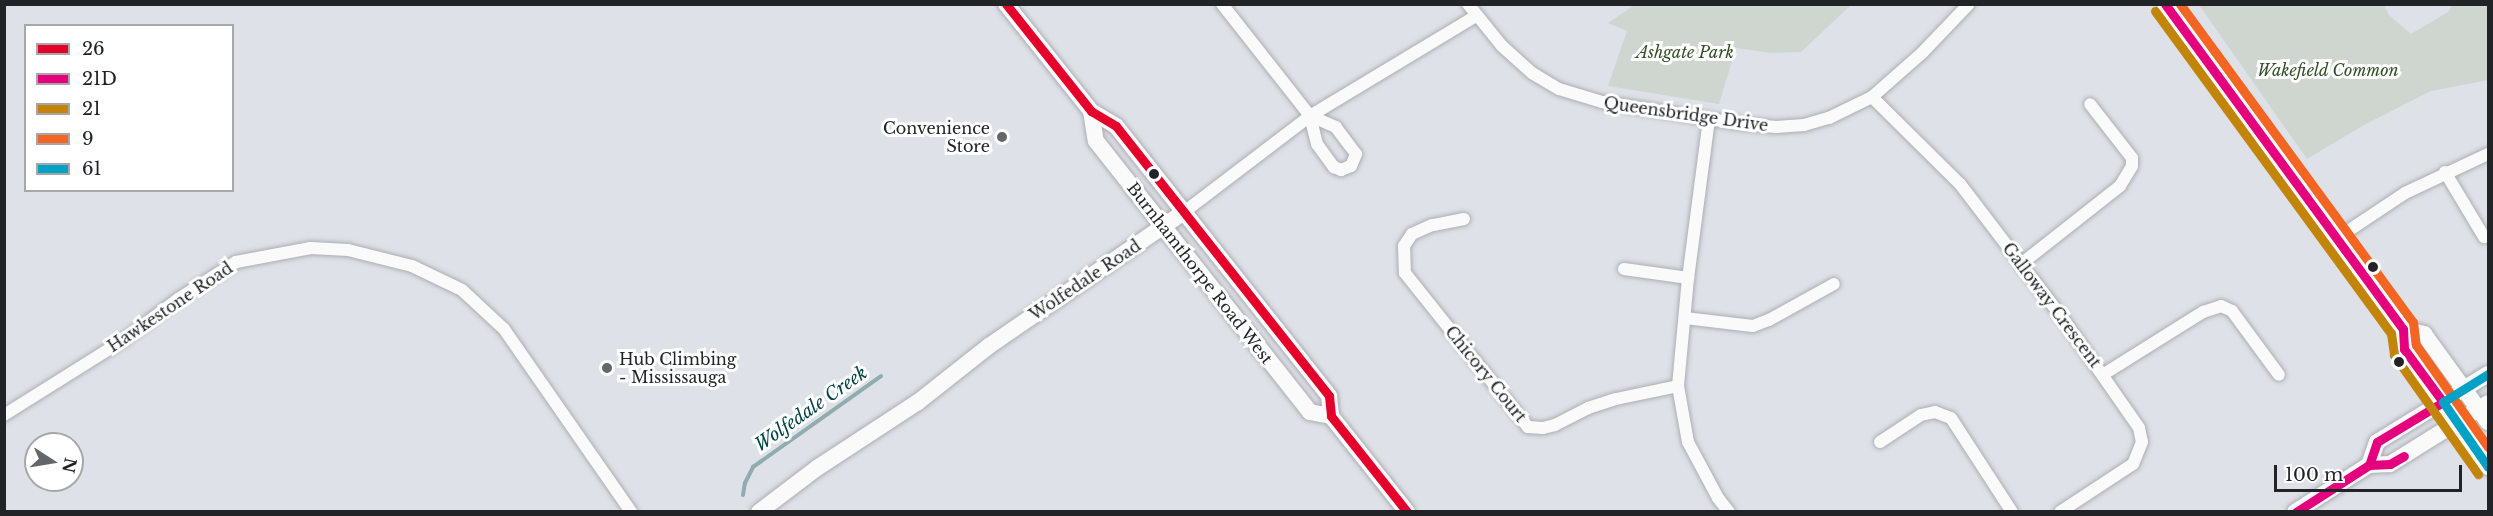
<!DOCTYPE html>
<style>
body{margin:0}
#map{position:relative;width:2493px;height:516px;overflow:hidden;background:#dee1e7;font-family:"Libre Baskerville",serif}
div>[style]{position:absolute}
.green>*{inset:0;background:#ced6cf}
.stream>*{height:4px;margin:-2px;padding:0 2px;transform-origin:2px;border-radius:2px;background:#8facae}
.roads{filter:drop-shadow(0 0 2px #acaeb3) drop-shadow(0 0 2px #acaeb3)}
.street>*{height:12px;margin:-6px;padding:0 6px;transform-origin:6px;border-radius:6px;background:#fafafb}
.secondary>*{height:16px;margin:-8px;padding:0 8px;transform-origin:8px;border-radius:8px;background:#fafafb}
.bus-1>*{height:9px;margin:-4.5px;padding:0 4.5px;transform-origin:4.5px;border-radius:4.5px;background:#e4002b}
.bus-2>*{height:9px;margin:-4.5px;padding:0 4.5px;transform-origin:4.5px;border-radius:4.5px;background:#e5007d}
.bus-3>*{height:9px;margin:-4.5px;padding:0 4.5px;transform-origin:4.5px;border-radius:4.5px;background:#c2850a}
.bus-4>*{height:9px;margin:-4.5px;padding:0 4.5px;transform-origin:4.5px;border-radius:4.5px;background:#f26522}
.bus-5>*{height:9px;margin:-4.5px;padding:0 4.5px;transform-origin:4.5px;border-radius:4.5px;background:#02a2c6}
.dots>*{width:16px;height:16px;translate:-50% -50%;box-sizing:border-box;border:3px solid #fff;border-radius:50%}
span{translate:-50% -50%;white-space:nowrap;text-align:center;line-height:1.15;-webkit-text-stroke:6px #fff;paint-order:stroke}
.park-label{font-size:16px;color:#324e24;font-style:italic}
.street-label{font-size:16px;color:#212327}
.poi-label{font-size:16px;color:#212327}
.right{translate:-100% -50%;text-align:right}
.left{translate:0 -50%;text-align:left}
.water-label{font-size:18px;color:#014444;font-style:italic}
.frame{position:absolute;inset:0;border:6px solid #212327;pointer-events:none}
.legend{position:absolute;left:24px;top:24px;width:210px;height:168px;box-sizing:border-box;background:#fff;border:2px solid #a6a7a9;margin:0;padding:8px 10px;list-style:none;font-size:18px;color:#212327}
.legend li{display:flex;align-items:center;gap:12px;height:30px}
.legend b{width:30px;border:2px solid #a6a7a9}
.north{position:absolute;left:24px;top:432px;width:60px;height:60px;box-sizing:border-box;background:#fff;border:2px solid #a6a7a9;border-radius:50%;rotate:102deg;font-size:16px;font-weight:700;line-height:24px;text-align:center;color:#212327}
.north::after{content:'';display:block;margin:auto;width:21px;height:27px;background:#63666a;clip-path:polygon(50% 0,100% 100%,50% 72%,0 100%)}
.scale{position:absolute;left:2274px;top:465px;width:188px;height:27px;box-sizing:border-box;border:3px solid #212327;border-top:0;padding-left:8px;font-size:18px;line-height:21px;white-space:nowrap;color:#212327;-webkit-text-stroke:4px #fff;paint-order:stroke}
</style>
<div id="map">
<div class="green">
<i style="clip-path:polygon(1636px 4px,1851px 4px,1851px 5px,1801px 52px,1771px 53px,1736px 48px,1719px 104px,1608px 86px,1627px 31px,1608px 23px)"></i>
<i style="clip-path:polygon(2199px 5px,2384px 5px,2389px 15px,2411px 34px,2448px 12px,2452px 5px,2488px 5px,2488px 80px,2431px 91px,2364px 125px,2307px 159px)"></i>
</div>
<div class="stream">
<i style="left:743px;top:495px;width:12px;rotate:-81deg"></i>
<i style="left:745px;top:483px;width:18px;rotate:-63deg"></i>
<i style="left:753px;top:467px;width:157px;rotate:-35.4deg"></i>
</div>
<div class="roads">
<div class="street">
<i style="left:1222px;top:4px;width:142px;rotate:51.8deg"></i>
<i style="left:1310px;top:116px;width:29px;rotate:76deg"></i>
<i style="left:1317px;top:144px;width:29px;rotate:54deg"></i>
<i style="left:1334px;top:167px;width:8px;rotate:23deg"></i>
<i style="left:1341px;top:170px;width:11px;rotate:-22deg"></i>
<i style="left:1351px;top:166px;width:13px;rotate:-67deg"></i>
<i style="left:1356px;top:154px;width:34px;rotate:-127deg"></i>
<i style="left:1336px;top:127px;width:28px;rotate:-157deg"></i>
<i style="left:1468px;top:4px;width:54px;rotate:51deg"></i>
<i style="left:1502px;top:46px;width:40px;rotate:42deg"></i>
<i style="left:1532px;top:73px;width:31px;rotate:31deg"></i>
<i style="left:1559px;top:89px;width:45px;rotate:16.8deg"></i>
<i style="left:1602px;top:102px;width:135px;rotate:9deg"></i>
<i style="left:1735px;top:123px;width:41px;rotate:5.6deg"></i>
<i style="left:1776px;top:127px;width:28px;rotate:-4deg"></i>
<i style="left:1804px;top:125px;width:26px;rotate:-16deg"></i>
<i style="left:1829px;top:118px;width:48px;rotate:-26deg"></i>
<i style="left:1872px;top:97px;width:65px;rotate:-41.3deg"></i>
<i style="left:1921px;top:54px;width:69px;rotate:-46.2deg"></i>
<i style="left:1872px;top:97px;width:124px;rotate:44.7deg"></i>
<i style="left:1960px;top:184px;width:166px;rotate:52.6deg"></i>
<i style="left:2061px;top:316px;width:136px;rotate:55.1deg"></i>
<i style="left:2139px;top:428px;width:14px;rotate:78deg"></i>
<i style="left:2142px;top:442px;width:24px;rotate:112deg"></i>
<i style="left:2133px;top:464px;width:87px;rotate:146.7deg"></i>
<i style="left:1709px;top:119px;width:160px;rotate:97.5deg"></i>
<i style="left:1688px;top:278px;width:108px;rotate:95.3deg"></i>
<i style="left:1678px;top:386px;width:57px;rotate:79.9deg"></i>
<i style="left:1688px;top:442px;width:64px;rotate:61.8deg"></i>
<i style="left:1718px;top:498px;width:18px;rotate:52deg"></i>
<i style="left:2445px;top:172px;width:76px;rotate:59deg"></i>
<i style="left:1184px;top:212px;width:158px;rotate:-37.3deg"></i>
<i style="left:1310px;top:116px;width:194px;rotate:-31.1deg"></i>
<i style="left:1464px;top:219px;width:33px;rotate:169deg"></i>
<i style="left:1432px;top:225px;width:22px;rotate:156deg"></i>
<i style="left:1412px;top:234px;width:14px;rotate:124deg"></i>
<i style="left:1404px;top:246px;width:27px;rotate:88deg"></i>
<i style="left:1405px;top:273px;width:197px;rotate:51.4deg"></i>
<i style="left:1528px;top:427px;width:15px;rotate:4deg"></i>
<i style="left:1543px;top:428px;width:12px;rotate:-14deg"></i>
<i style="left:1555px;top:425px;width:37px;rotate:-27deg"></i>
<i style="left:1588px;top:408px;width:29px;rotate:-18deg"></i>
<i style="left:1616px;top:399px;width:63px;rotate:-11.8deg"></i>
<i style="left:2336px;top:239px;width:83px;rotate:-33.7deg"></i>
<i style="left:2405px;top:193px;width:92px;rotate:-25.2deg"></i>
<i style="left:2021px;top:264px;width:126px;rotate:-38.2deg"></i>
<i style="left:2120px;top:186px;width:23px;rotate:-59deg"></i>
<i style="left:2132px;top:166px;width:8px;rotate:-90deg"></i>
<i style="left:2132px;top:158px;width:68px;rotate:-127.9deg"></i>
<i style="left:1624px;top:269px;width:65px;rotate:8deg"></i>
<i style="left:1685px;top:318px;width:68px;rotate:6.7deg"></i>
<i style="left:1753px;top:326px;width:17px;rotate:-21deg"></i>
<i style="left:1769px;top:320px;width:74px;rotate:-29deg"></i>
<i style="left:2104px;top:374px;width:117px;rotate:-32.1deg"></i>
<i style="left:2203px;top:312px;width:19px;rotate:-18deg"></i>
<i style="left:2221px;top:306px;width:12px;rotate:24deg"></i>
<i style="left:2232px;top:311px;width:79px;rotate:53.7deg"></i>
<i style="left:4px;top:415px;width:143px;rotate:-32.1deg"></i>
<i style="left:125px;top:339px;width:66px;rotate:-37deg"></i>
<i style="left:178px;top:299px;width:69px;rotate:-32.5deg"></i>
<i style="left:236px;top:262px;width:76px;rotate:-10.6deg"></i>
<i style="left:311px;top:248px;width:37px;rotate:3deg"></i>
<i style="left:348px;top:250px;width:66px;rotate:14deg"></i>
<i style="left:412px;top:266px;width:55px;rotate:25.6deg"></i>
<i style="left:462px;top:290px;width:57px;rotate:42.9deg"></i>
<i style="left:504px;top:329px;width:223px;rotate:55.2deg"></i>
<i style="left:1880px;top:442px;width:49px;rotate:-33.4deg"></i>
<i style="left:1921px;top:415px;width:14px;rotate:-12deg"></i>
<i style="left:1935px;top:412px;width:17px;rotate:21deg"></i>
<i style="left:1951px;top:418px;width:112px;rotate:57deg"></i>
</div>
<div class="secondary">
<i style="left:1006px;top:4px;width:137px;rotate:51.5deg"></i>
<i style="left:1091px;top:111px;width:29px;rotate:31deg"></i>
<i style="left:1116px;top:126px;width:344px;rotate:51.7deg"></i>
<i style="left:1329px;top:396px;width:20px;rotate:84deg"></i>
<i style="left:1331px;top:416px;width:122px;rotate:51.6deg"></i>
<i style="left:2165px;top:4px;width:403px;rotate:53.8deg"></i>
<i style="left:2403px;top:329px;width:20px;rotate:87deg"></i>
<i style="left:2404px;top:349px;width:145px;rotate:54.6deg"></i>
<i style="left:1091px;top:111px;width:30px;rotate:81deg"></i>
<i style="left:1096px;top:141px;width:345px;rotate:51.7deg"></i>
<i style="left:1310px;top:412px;width:21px;rotate:11deg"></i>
<i style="left:2403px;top:329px;width:22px;rotate:13deg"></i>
<i style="left:2424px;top:334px;width:109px;rotate:54deg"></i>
<i style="left:2369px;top:465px;width:24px;rotate:-71deg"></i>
<i style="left:2377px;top:442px;width:130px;rotate:-31.5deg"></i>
<i style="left:759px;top:512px;width:73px;rotate:-37.2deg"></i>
<i style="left:817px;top:468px;width:121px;rotate:-33.2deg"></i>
<i style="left:918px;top:402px;width:90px;rotate:-38.3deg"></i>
<i style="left:989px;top:346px;width:237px;rotate:-34.5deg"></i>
<i style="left:2295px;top:512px;width:88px;rotate:-32.4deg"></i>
<i style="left:2369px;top:465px;width:21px;rotate:-3deg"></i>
<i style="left:2390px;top:464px;width:115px;rotate:-31.9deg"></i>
</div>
</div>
<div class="bus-1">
<i style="left:1006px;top:4px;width:137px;rotate:51.5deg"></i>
<i style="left:1091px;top:111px;width:29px;rotate:31deg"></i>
<i style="left:1116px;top:126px;width:344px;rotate:51.7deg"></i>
<i style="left:1329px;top:396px;width:20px;rotate:84deg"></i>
<i style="left:1331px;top:416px;width:122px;rotate:51.6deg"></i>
</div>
<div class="bus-2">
<i style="left:2165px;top:4px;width:403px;rotate:53.8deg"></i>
<i style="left:2403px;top:329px;width:20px;rotate:87deg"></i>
<i style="left:2404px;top:349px;width:66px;rotate:53.7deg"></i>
<i style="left:2443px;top:402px;width:77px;rotate:148.8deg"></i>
<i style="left:2377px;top:442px;width:24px;rotate:109deg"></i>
<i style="left:2296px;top:512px;width:87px;rotate:-32.8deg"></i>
<i style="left:2369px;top:465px;width:21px;rotate:-3deg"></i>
<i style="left:2390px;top:464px;width:16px;rotate:-30deg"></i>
</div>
<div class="bus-3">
<i style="left:2155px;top:11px;width:399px;rotate:53.8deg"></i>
<i style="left:2391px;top:333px;width:22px;rotate:82deg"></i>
<i style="left:2394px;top:355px;width:146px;rotate:54.8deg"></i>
</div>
<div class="bus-4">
<i style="left:2180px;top:4px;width:394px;rotate:53.8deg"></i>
<i style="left:2413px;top:322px;width:23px;rotate:83deg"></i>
<i style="left:2416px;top:345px;width:125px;rotate:54.8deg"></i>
</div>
<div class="bus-5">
<i style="left:2488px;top:374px;width:53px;rotate:148.1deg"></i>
<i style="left:2443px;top:402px;width:79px;rotate:55.3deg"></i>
</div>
<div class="dots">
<i style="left:1002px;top:137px;background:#63666a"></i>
<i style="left:1154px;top:174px;background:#212327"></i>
<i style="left:2373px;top:267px;background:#212327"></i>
<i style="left:2399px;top:362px;background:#212327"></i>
<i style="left:607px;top:368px;background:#63666a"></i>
</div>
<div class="park-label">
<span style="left:1685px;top:52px">Ashgate Park</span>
<span style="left:2328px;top:70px">Wakefield Common</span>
</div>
<div class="street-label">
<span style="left:1686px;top:114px;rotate:8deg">Queensbridge Drive</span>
<span style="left:1200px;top:273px;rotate:52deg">Burnhamthorpe Road West</span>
<span style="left:1085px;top:280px;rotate:-34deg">Wolfedale Road</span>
<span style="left:2052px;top:305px;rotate:53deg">Galloway Crescent</span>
<span style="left:170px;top:307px;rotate:-34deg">Hawkestone Road</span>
<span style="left:1486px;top:374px;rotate:51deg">Chicory Court</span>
</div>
<div class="poi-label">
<span class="right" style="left:990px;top:137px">Convenience<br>Store</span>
<span class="left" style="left:619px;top:368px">Hub Climbing<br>- Mississauga</span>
</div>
<div class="water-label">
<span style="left:811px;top:409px;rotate:-35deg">Wolfedale Creek</span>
</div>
<div class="frame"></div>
<ul class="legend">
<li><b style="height:8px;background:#e4002b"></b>26</li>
<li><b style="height:8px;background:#e5007d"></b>21D</li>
<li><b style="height:8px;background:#c2850a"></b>21</li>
<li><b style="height:8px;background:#f26522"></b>9</li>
<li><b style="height:8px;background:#02a2c6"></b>61</li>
</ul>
<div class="north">N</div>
<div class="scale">100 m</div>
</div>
